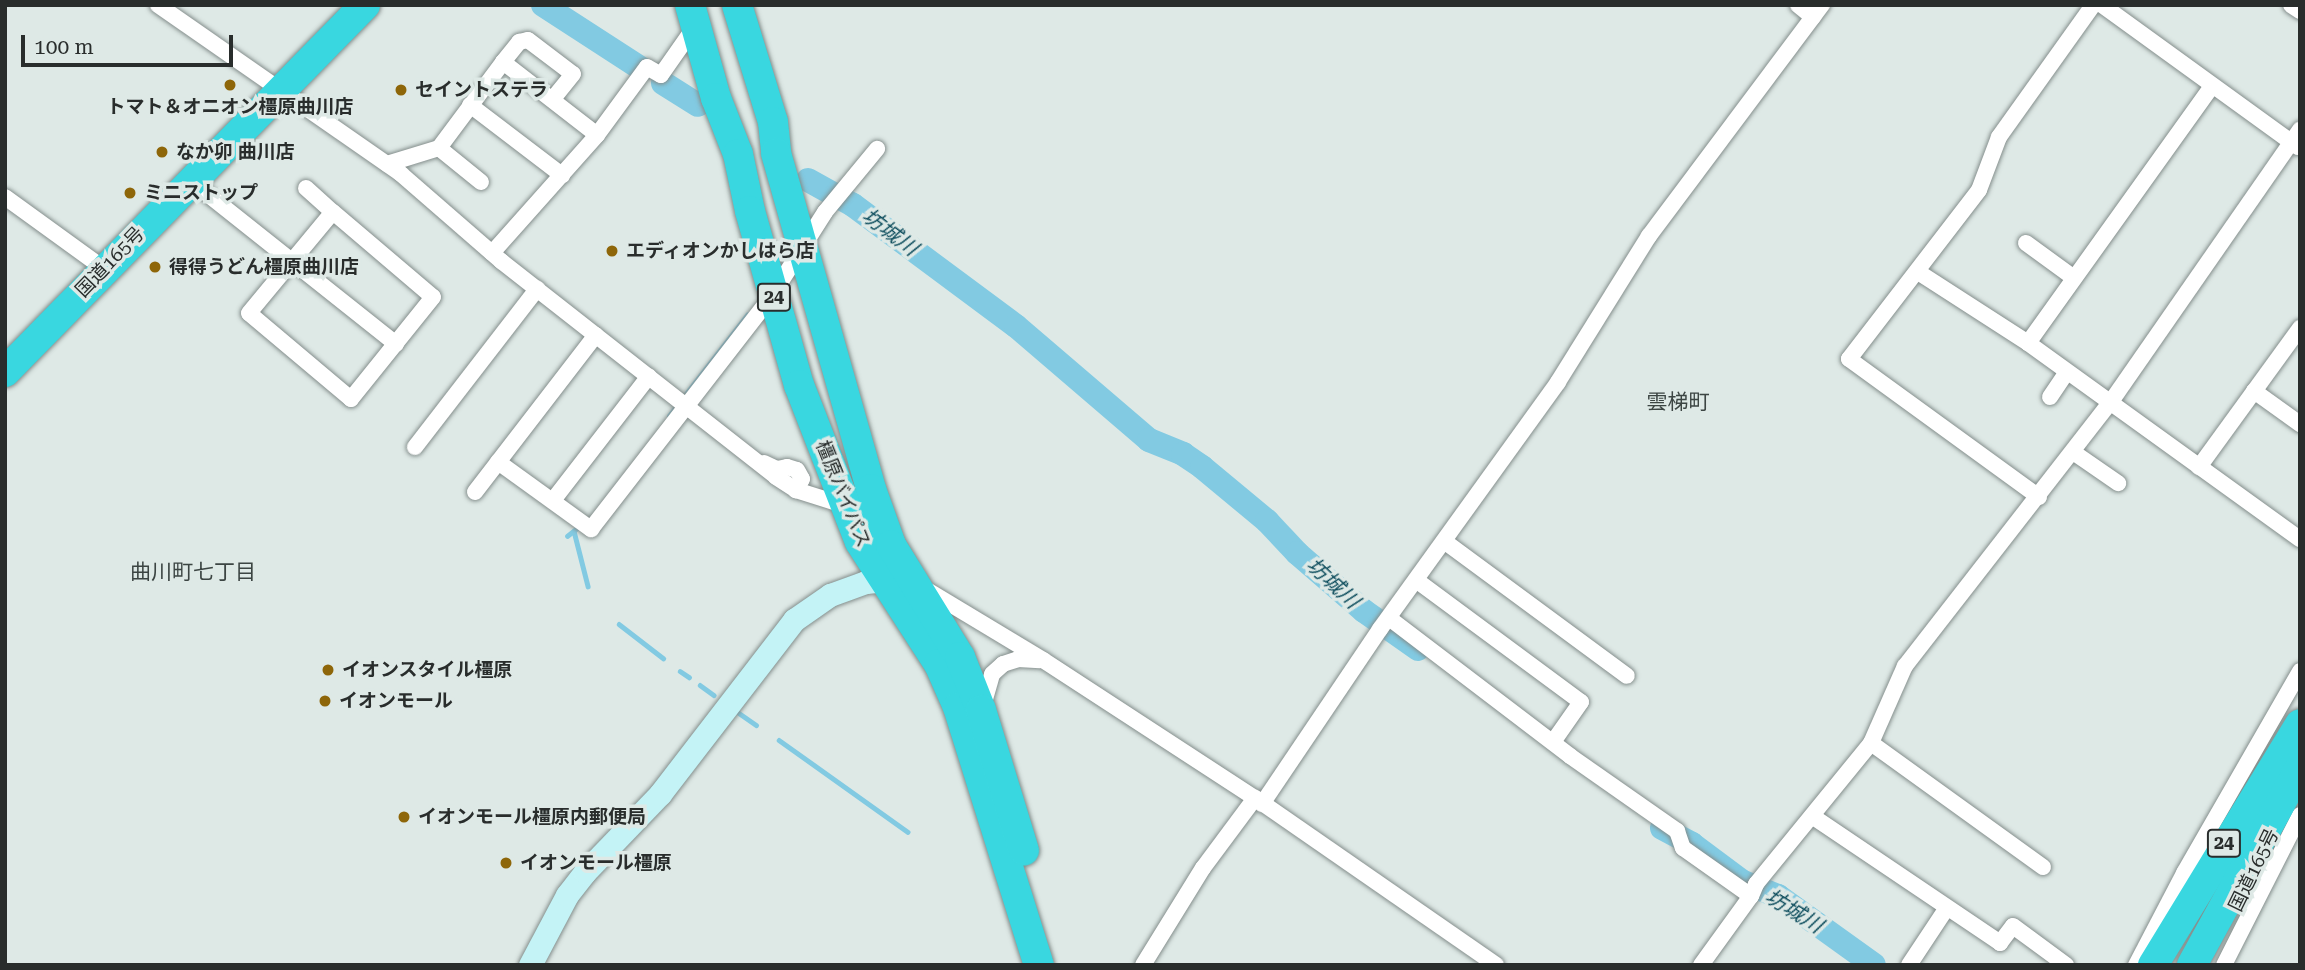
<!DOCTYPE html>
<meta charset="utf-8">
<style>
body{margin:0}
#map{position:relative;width:2305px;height:970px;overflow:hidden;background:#dee9e6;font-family:"Roboto Serif","Noto Sans JP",serif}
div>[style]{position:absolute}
.stream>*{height:4.5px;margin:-2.25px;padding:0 2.25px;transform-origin:2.25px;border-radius:2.25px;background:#82cae2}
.river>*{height:24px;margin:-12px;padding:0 12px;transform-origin:12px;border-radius:12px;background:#82cae2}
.roads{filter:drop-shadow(0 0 2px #848e8c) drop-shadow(0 0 2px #848e8c)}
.street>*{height:16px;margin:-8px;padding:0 8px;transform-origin:8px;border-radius:8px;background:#fff}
.secondary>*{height:23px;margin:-11.5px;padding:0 11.5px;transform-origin:11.5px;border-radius:11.5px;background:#c4f3f6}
.highway>*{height:30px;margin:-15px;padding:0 15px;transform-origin:15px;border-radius:15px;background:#39d7e0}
.dots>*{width:19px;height:19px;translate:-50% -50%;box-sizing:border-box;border:4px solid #dee9e6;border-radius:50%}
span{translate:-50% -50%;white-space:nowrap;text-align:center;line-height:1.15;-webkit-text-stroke:7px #dee9e6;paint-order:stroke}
.shield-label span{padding:2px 5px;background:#dee9e6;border:2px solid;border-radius:5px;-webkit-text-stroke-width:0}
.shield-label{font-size:18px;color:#292d2c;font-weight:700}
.poi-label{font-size:19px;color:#292d2c;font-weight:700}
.left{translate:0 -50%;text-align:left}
.street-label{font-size:19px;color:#292d2c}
.water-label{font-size:21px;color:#0c4c5c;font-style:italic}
.neighbourhood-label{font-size:21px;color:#3c4543}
.frame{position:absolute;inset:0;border:7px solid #292d2c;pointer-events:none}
.scale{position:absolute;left:21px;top:35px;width:212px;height:32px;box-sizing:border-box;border:4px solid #292d2c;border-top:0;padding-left:9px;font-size:21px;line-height:24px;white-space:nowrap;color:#292d2c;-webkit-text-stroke:5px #dee9e6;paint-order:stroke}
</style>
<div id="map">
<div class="stream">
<i style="left:669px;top:416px;width:128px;rotate:-52.3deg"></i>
<i style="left:574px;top:531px;width:57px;rotate:75.7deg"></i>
<i style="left:567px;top:536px;width:16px;rotate:-38deg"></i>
<i style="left:619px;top:624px;width:56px;rotate:37.7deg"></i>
<i style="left:680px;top:671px;width:11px;rotate:34deg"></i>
<i style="left:700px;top:685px;width:17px;rotate:36deg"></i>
<i style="left:739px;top:713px;width:21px;rotate:35deg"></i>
<i style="left:779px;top:740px;width:158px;rotate:35.5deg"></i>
</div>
<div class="river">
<i style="left:543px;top:5px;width:118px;rotate:32.9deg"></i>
<i style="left:663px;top:83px;width:41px;rotate:32.2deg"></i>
<i style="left:808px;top:180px;width:51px;rotate:29.1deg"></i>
<i style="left:853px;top:205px;width:203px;rotate:36.6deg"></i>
<i style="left:1016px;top:326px;width:175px;rotate:40.6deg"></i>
<i style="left:1149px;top:440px;width:37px;rotate:22deg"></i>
<i style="left:1183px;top:454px;width:23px;rotate:34deg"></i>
<i style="left:1202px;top:467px;width:85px;rotate:39.7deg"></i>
<i style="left:1267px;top:521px;width:44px;rotate:46.8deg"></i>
<i style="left:1297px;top:553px;width:89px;rotate:40.9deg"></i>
<i style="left:1364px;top:611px;width:66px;rotate:35.1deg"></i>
<i style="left:1662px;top:828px;width:34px;rotate:28deg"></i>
<i style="left:1692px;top:844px;width:64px;rotate:36.7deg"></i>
<i style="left:1743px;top:882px;width:38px;rotate:22deg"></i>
<i style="left:1778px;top:896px;width:118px;rotate:35.7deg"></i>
</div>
<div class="roads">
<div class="street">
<i style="left:158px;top:5px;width:296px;rotate:34.8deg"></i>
<i style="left:401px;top:174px;width:133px;rotate:41deg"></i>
<i style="left:501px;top:261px;width:350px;rotate:38.1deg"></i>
<i style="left:776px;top:477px;width:24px;rotate:33deg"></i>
<i style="left:796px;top:490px;width:52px;rotate:17.7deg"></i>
<i style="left:1798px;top:5px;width:19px;rotate:39deg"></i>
<i style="left:2102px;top:5px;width:242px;rotate:35.9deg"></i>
<i style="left:2291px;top:5px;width:11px;rotate:34deg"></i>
<i style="left:503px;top:62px;width:26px;rotate:-51deg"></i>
<i style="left:519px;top:42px;width:9px;rotate:-13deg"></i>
<i style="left:528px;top:40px;width:56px;rotate:37.1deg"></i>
<i style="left:573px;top:74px;width:33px;rotate:129deg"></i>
<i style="left:470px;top:105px;width:116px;rotate:37.3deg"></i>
<i style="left:439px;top:148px;width:107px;rotate:-53.3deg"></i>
<i style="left:503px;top:62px;width:119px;rotate:37.8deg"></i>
<i style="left:387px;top:164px;width:54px;rotate:-17.1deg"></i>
<i style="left:439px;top:148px;width:54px;rotate:39deg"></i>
<i style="left:191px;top:181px;width:262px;rotate:38.5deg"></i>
<i style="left:306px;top:188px;width:36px;rotate:42deg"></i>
<i style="left:333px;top:212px;width:131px;rotate:40.4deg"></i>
<i style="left:433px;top:297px;width:131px;rotate:128.8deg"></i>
<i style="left:351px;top:399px;width:133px;rotate:-139.9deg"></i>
<i style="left:249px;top:313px;width:131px;rotate:-50.3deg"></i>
<i style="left:5px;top:197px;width:121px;rotate:35.9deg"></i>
<i style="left:2026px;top:243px;width:59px;rotate:36.1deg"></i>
<i style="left:492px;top:253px;width:158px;rotate:-48.3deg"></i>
<i style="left:597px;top:135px;width:84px;rotate:-53.7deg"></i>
<i style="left:647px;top:67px;width:16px;rotate:30deg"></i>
<i style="left:661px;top:75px;width:61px;rotate:-55deg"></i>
<i style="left:1918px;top:272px;width:131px;rotate:32.8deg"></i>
<i style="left:2028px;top:343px;width:335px;rotate:35.8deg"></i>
<i style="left:2028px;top:343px;width:316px;rotate:-54.4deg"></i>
<i style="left:2254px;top:391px;width:57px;rotate:35.7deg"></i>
<i style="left:2050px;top:397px;width:30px;rotate:-56deg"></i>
<i style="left:415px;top:447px;width:200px;rotate:-52.3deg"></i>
<i style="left:2073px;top:452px;width:55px;rotate:34.6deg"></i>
<i style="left:498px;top:462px;width:115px;rotate:35.8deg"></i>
<i style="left:591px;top:529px;width:297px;rotate:-52.2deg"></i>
<i style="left:773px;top:294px;width:97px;rotate:-57.6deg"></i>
<i style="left:825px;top:212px;width:82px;rotate:-50.5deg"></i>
<i style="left:764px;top:463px;width:14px;rotate:25deg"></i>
<i style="left:777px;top:469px;width:10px;rotate:-11deg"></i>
<i style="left:787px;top:467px;width:10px;rotate:17deg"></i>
<i style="left:797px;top:470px;width:10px;rotate:61deg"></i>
<i style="left:802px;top:479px;width:13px;rotate:119deg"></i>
<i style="left:2199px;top:467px;width:172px;rotate:-54deg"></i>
<i style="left:475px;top:492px;width:198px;rotate:-52.4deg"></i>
<i style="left:2039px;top:497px;width:235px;rotate:-144deg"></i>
<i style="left:1849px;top:359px;width:213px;rotate:-52.4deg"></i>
<i style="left:1979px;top:190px;width:57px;rotate:-69.3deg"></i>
<i style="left:1999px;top:137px;width:162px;rotate:-54.5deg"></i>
<i style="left:554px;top:499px;width:155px;rotate:-52.3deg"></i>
<i style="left:1444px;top:541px;width:227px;rotate:36.4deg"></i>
<i style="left:1416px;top:580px;width:205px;rotate:36.5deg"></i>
<i style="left:1581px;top:702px;width:49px;rotate:125deg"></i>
<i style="left:922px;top:587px;width:141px;rotate:31.1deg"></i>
<i style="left:1043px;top:660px;width:253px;rotate:33.1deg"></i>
<i style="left:1255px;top:798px;width:293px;rotate:34.7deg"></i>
<i style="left:1389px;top:618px;width:228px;rotate:37.3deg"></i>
<i style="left:1570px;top:756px;width:131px;rotate:35deg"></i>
<i style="left:1677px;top:831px;width:18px;rotate:71deg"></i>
<i style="left:1683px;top:848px;width:83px;rotate:35.2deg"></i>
<i style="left:983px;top:706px;width:33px;rotate:-74deg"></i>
<i style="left:992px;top:674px;width:15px;rotate:-42deg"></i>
<i style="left:1003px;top:664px;width:16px;rotate:-18deg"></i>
<i style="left:1018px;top:659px;width:22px;rotate:3deg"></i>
<i style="left:1871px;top:743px;width:212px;rotate:35.8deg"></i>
<i style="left:1262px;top:804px;width:211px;rotate:-56deg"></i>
<i style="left:1380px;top:629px;width:304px;rotate:-54.2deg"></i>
<i style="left:1558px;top:382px;width:172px;rotate:-58.1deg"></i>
<i style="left:1649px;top:236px;width:289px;rotate:-53.2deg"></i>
<i style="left:1812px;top:816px;width:227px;rotate:34deg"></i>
<i style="left:2000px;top:943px;width:21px;rotate:-53deg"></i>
<i style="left:2013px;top:926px;width:66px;rotate:36.3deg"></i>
<i style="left:1143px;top:965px;width:114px;rotate:-58.3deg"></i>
<i style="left:1203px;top:868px;width:87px;rotate:-53.4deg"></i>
<i style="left:1701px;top:965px;width:85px;rotate:-54.1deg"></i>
<i style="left:1751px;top:896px;width:13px;rotate:-67deg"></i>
<i style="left:1756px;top:884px;width:182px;rotate:-50.8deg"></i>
<i style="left:1871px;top:743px;width:84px;rotate:-66.2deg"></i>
<i style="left:1905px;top:666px;width:333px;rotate:-52.1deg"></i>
<i style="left:2110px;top:403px;width:333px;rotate:-55.2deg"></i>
<i style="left:1909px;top:965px;width:67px;rotate:-56.5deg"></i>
<i style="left:2136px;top:965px;width:104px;rotate:-62.4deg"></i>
<i style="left:2184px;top:873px;width:233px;rotate:-60.1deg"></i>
<i style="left:2224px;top:965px;width:168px;rotate:-63.1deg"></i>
</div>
<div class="secondary">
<i style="left:530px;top:965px;width:79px;rotate:-62.1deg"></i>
<i style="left:567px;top:895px;width:29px;rotate:-52deg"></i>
<i style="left:585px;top:872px;width:108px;rotate:-46.1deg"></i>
<i style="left:660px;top:794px;width:220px;rotate:-52.4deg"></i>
<i style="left:794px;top:620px;width:44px;rotate:-34.8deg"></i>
<i style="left:830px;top:595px;width:38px;rotate:-20deg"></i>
<i style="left:866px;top:582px;width:31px;rotate:-6deg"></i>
</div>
<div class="highway">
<i style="left:690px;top:5px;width:97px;rotate:74.4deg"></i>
<i style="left:716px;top:98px;width:60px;rotate:68.6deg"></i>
<i style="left:738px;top:154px;width:58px;rotate:78.1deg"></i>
<i style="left:750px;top:211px;width:181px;rotate:74.3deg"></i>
<i style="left:799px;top:385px;width:168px;rotate:68.8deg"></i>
<i style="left:860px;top:542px;width:145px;rotate:57.1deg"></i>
<i style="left:939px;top:664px;width:47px;rotate:66.2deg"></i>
<i style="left:958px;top:707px;width:270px;rotate:72.6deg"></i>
<i style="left:737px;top:5px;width:122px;rotate:72.9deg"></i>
<i style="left:773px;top:122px;width:31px;rotate:84deg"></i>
<i style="left:776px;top:153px;width:349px;rotate:74.2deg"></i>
<i style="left:871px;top:489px;width:59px;rotate:70.3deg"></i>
<i style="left:891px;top:545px;width:132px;rotate:58.4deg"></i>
<i style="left:960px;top:657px;width:57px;rotate:68.4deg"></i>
<i style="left:981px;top:710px;width:147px;rotate:73deg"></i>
<i style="left:5px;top:372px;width:514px;rotate:-45.55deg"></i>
<i style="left:2153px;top:965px;width:282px;rotate:-58.6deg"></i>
<i style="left:2192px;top:965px;width:225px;rotate:-61.3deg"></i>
</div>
</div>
<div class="dots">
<i style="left:230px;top:85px;background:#8e6609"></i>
<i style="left:401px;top:90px;background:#8e6609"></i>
<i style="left:162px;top:152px;background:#8e6609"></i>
<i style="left:130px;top:193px;background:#8e6609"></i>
<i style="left:612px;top:251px;background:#8e6609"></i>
<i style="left:155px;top:267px;background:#8e6609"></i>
<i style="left:328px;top:670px;background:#8e6609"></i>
<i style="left:325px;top:701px;background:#8e6609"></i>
<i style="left:404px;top:817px;background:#8e6609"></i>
<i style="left:506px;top:863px;background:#8e6609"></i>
</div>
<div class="shield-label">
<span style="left:774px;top:297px">24</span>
<span style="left:2224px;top:843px">24</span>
</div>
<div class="poi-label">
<span class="left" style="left:415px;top:90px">セイントステラ</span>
<span style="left:230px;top:107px">トマト＆オニオン橿原曲川店</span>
<span class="left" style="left:176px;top:152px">なか卯 曲川店</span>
<span class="left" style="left:144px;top:193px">ミニストップ</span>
<span class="left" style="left:626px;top:251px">エディオンかしはら店</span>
<span class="left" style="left:169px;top:267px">得得うどん橿原曲川店</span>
<span class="left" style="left:342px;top:670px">イオンスタイル橿原</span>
<span class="left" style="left:339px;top:701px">イオンモール</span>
<span class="left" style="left:418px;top:817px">イオンモール橿原内郵便局</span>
<span class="left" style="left:520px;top:863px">イオンモール橿原</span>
</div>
<div class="street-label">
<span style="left:110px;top:262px;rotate:-46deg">国道165号</span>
<span style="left:843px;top:494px;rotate:68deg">橿原バイパス</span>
<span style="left:2254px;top:870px;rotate:-64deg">国道165号</span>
</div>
<div class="water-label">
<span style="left:890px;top:232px;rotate:37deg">坊城川</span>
<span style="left:1333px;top:583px;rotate:43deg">坊城川</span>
<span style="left:1794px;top:911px;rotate:32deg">坊城川</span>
</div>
<div class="neighbourhood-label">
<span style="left:1678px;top:402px">雲梯町</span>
<span style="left:193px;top:572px">曲川町七丁目</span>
</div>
<div class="frame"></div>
<div class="scale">100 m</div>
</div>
